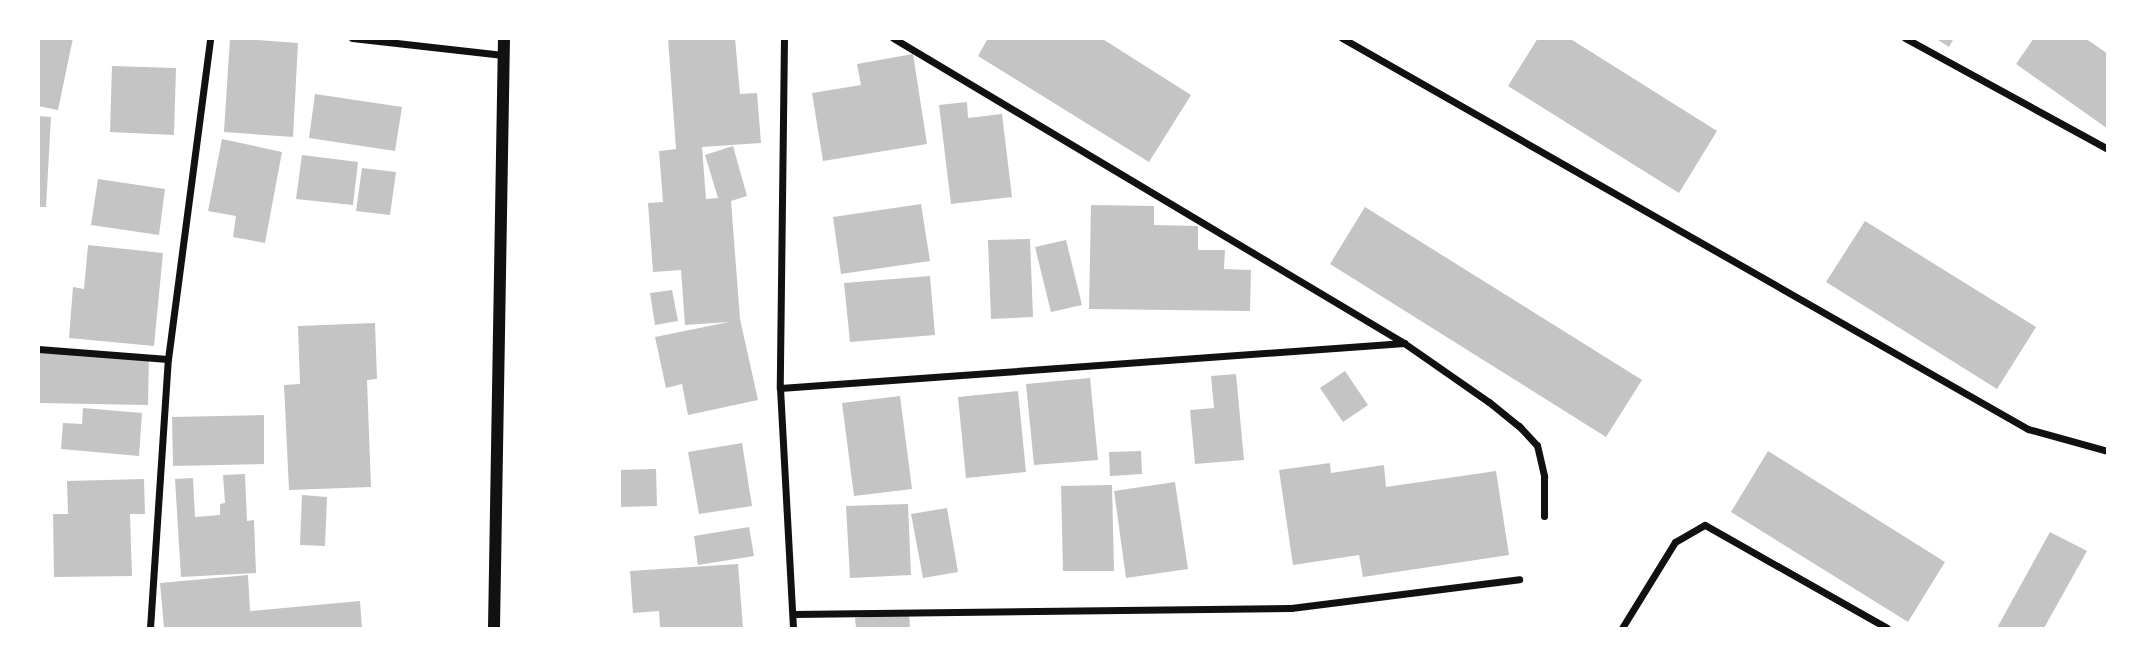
<!DOCTYPE html>
<style>
body{margin:0}
#map{position:relative;width:2146px;height:667px;overflow:hidden;background:#fff;font-family:"IBM Plex Sans",sans-serif}
div>[style]{position:absolute}
.building>*{inset:0;background:#c4c4c4}
.minor>*{height:7px;margin:-3.5px;padding:0 3.5px;transform-origin:3.5px;border-radius:3.5px;background:#111}
.tertiary>*{height:12px;margin:-6px;padding:0 6px;transform-origin:6px;border-radius:6px;background:#111}
span{translate:-50% -50%;white-space:nowrap;text-align:center;line-height:1.15;-webkit-text-stroke:7px #fff;paint-order:stroke}
.frame{position:absolute;inset:0;border:40px solid #fff;pointer-events:none}
</style>
<div id="map">
<div class="building">
<i style="clip-path:polygon(38px 38px,73px 38px,58px 110px,38px 106px)"></i>
<i style="clip-path:polygon(230px 38px,298px 43px,293px 137px,224px 132px)"></i>
<i style="clip-path:polygon(668px 38px,735px 38px,740px 94px,757px 93px,761px 143px,702px 147px,706px 199px,718px 198px,705px 155px,733px 146px,747px 196px,731px 201px,740px 319px,758px 400px,688px 415px,682px 384px,666px 388px,655px 337px,729px 322px,685px 325px,681px 270px,653px 272px,648px 203px,663px 202px,659px 151px,676px 149px)"></i>
<i style="clip-path:polygon(988px 38px,1101px 38px,1191px 95px,1149px 162px,978px 56px)"></i>
<i style="clip-path:polygon(1538px 38px,1569px 38px,1717px 131px,1679px 193px,1508px 86px)"></i>
<i style="clip-path:polygon(1935px 38px,1954px 38px,1949px 47px)"></i>
<i style="clip-path:polygon(2034px 38px,2085px 38px,2108px 54px,2108px 129px,2016px 64px)"></i>
<i style="clip-path:polygon(913px 54px,927px 144px,823px 161px,812px 93px,861px 85px,857px 64px)"></i>
<i style="clip-path:polygon(112px 66px,176px 68px,174px 135px,110px 132px)"></i>
<i style="clip-path:polygon(315px 94px,402px 107px,395px 151px,309px 138px)"></i>
<i style="clip-path:polygon(967px 102px,968px 118px,1002px 114px,1012px 197px,951px 204px,939px 105px)"></i>
<i style="clip-path:polygon(38px 116px,51px 117px,46px 207px,38px 207px)"></i>
<i style="clip-path:polygon(222px 139px,282px 152px,265px 243px,233px 237px,236px 216px,208px 211px)"></i>
<i style="clip-path:polygon(302px 155px,358px 162px,353px 205px,296px 199px)"></i>
<i style="clip-path:polygon(362px 168px,396px 172px,390px 215px,356px 211px)"></i>
<i style="clip-path:polygon(98px 179px,165px 189px,159px 235px,91px 225px)"></i>
<i style="clip-path:polygon(921px 204px,930px 261px,841px 274px,833px 217px)"></i>
<i style="clip-path:polygon(1091px 205px,1154px 206px,1154px 225px,1198px 226px,1198px 250px,1225px 250px,1224px 269px,1251px 270px,1250px 311px,1089px 309px)"></i>
<i style="clip-path:polygon(1365px 207px,1642px 380px,1606px 437px,1330px 264px)"></i>
<i style="clip-path:polygon(1865px 221px,2036px 327px,1997px 389px,1826px 282px)"></i>
<i style="clip-path:polygon(1030px 239px,1033px 317px,991px 319px,988px 240px)"></i>
<i style="clip-path:polygon(1066px 240px,1082px 305px,1051px 312px,1035px 247px)"></i>
<i style="clip-path:polygon(88px 245px,163px 253px,154px 346px,69px 338px,73px 287px,84px 289px)"></i>
<i style="clip-path:polygon(930px 276px,935px 335px,850px 342px,844px 283px)"></i>
<i style="clip-path:polygon(672px 290px,678px 321px,655px 325px,650px 293px)"></i>
<i style="clip-path:polygon(375px 323px,377px 379px,367px 380px,371px 487px,289px 490px,284px 385px,300px 384px,298px 326px)"></i>
<i style="clip-path:polygon(38px 353px,149px 355px,148px 405px,38px 403px)"></i>
<i style="clip-path:polygon(1345px 371px,1368px 405px,1343px 422px,1320px 388px)"></i>
<i style="clip-path:polygon(1236px 374px,1244px 460px,1195px 464px,1190px 410px,1214px 408px,1211px 376px)"></i>
<i style="clip-path:polygon(1090px 378px,1098px 460px,1034px 465px,1026px 384px)"></i>
<i style="clip-path:polygon(1018px 391px,1026px 472px,966px 478px,958px 397px)"></i>
<i style="clip-path:polygon(900px 396px,912px 489px,854px 496px,842px 403px)"></i>
<i style="clip-path:polygon(83px 408px,142px 413px,139px 456px,61px 449px,63px 423px,82px 424px)"></i>
<i style="clip-path:polygon(264px 415px,264px 464px,173px 466px,172px 417px)"></i>
<i style="clip-path:polygon(742px 443px,752px 506px,699px 514px,688px 452px)"></i>
<i style="clip-path:polygon(1141px 451px,1142px 474px,1110px 476px,1109px 452px)"></i>
<i style="clip-path:polygon(1768px 451px,1945px 562px,1908px 622px,1731px 512px)"></i>
<i style="clip-path:polygon(1330px 463px,1331px 473px,1384px 465px,1386px 487px,1496px 471px,1509px 555px,1363px 577px,1359px 555px,1293px 565px,1279px 470px)"></i>
<i style="clip-path:polygon(656px 469px,657px 506px,621px 507px,621px 470px)"></i>
<i style="clip-path:polygon(245px 474px,247px 521px,254px 520px,256px 573px,181px 577px,175px 479px,193px 478px,195px 517px,220px 515px,220px 504px,225px 503px,223px 475px)"></i>
<i style="clip-path:polygon(144px 479px,145px 514px,130px 514px,132px 576px,54px 577px,53px 514px,68px 514px,67px 481px)"></i>
<i style="clip-path:polygon(1175px 482px,1188px 569px,1126px 578px,1114px 491px)"></i>
<i style="clip-path:polygon(1112px 485px,1114px 571px,1063px 571px,1061px 486px)"></i>
<i style="clip-path:polygon(302px 495px,327px 497px,325px 546px,300px 545px)"></i>
<i style="clip-path:polygon(908px 504px,911px 575px,850px 578px,846px 506px)"></i>
<i style="clip-path:polygon(947px 508px,958px 572px,923px 578px,911px 514px)"></i>
<i style="clip-path:polygon(749px 527px,754px 556px,698px 565px,694px 536px)"></i>
<i style="clip-path:polygon(2050px 532px,2087px 551px,2044px 628px,1997px 628px)"></i>
<i style="clip-path:polygon(738px 564px,743px 628px,660px 628px,659px 611px,633px 613px,630px 571px)"></i>
<i style="clip-path:polygon(248px 575px,250px 611px,360px 601px,362px 628px,164px 628px,160px 583px)"></i>
<i style="clip-path:polygon(909px 613px,910px 628px,856px 628px,855px 618px)"></i>
</div>
<div class="minor">
<i style="left:352px;top:38px;width:152px;rotate:6.4deg"></i>
<i style="left:784px;top:38px;width:350px;rotate:90.7deg"></i>
<i style="left:780px;top:388px;width:626px;rotate:-4.12deg"></i>
<i style="left:1404px;top:343px;width:595px;rotate:-149.17deg"></i>
<i style="left:1342px;top:38px;width:790px;rotate:29.68deg"></i>
<i style="left:2028px;top:429px;width:83px;rotate:15.4deg"></i>
<i style="left:1905px;top:38px;width:231px;rotate:28.7deg"></i>
<i style="left:1404px;top:343px;width:103px;rotate:34.8deg"></i>
<i style="left:1489px;top:402px;width:38px;rotate:39deg"></i>
<i style="left:1519px;top:426px;width:26px;rotate:47deg"></i>
<i style="left:1537px;top:445px;width:32px;rotate:77deg"></i>
<i style="left:1544px;top:476px;width:40px;rotate:90deg"></i>
<i style="left:38px;top:349px;width:130px;rotate:4.4deg"></i>
<i style="left:780px;top:388px;width:240px;rotate:86.9deg"></i>
<i style="left:793px;top:614px;width:498px;rotate:-0.7deg"></i>
<i style="left:1291px;top:608px;width:230px;rotate:-7.2deg"></i>
<i style="left:150px;top:628px;width:270px;rotate:-86.2deg"></i>
<i style="left:168px;top:359px;width:324px;rotate:-82.5deg"></i>
<i style="left:1622px;top:628px;width:101px;rotate:-58.4deg"></i>
<i style="left:1675px;top:542px;width:34px;rotate:-30deg"></i>
<i style="left:1705px;top:525px;width:209px;rotate:29.5deg"></i>
</div>
<div class="tertiary">
<i style="left:494px;top:628px;width:590px;rotate:-89.03deg"></i>
</div>
<div class="frame"></div>
</div>
